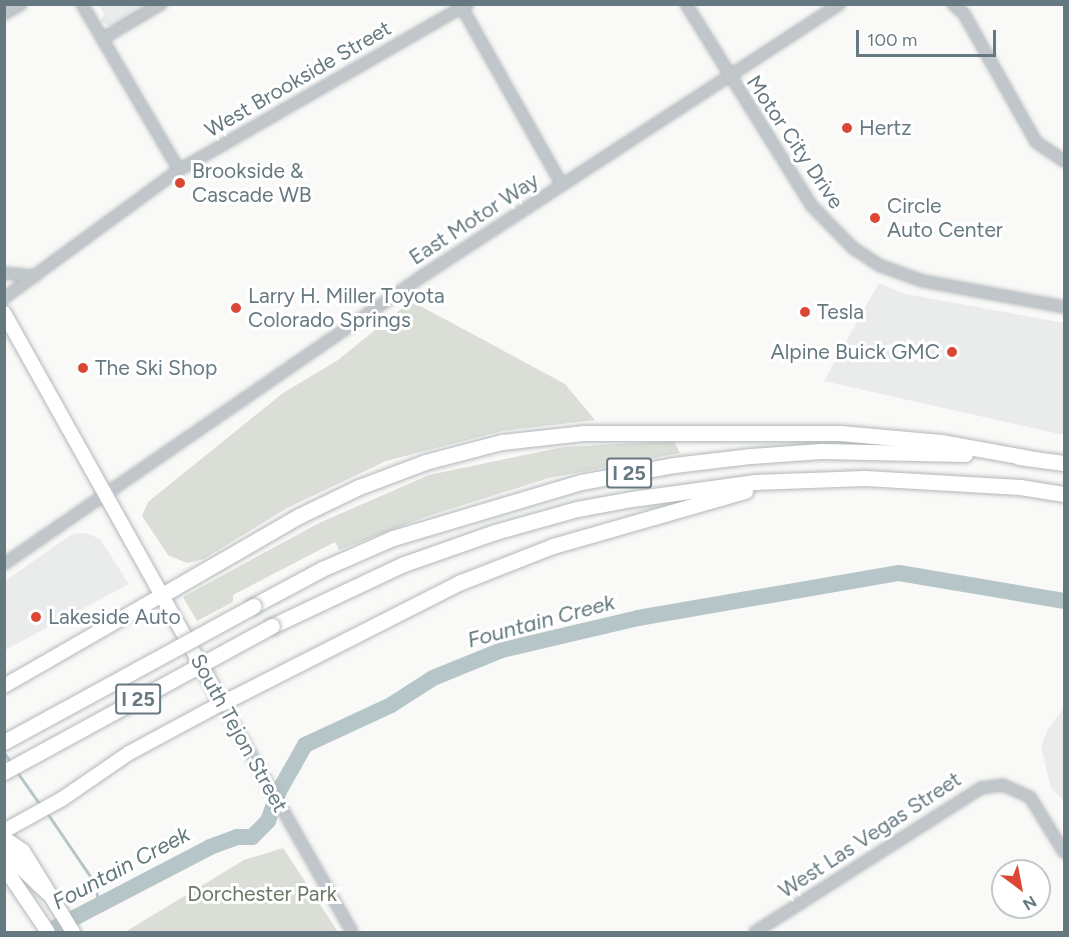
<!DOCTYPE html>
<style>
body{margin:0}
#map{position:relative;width:1069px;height:937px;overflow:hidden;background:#f9f9f7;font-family:Figtree,sans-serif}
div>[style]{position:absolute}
.built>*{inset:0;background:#eaebeb}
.green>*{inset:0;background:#daded7}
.stream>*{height:3px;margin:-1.5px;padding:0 1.5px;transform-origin:1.5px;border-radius:1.5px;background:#b6c5c7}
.river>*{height:16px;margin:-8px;padding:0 8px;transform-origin:8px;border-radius:8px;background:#b6c5c7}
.roads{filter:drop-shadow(0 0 2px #b2b8bb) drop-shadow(0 0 2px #b2b8bb)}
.minor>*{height:10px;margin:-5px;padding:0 5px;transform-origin:5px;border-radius:5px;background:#c0c6c9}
.major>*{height:14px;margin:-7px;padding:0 7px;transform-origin:7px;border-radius:7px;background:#fff}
.highway>*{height:15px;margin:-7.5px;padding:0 7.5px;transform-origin:7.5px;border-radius:7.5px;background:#fff}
.bridges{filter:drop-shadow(0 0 2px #b4b9bc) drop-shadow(0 0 2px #b4b9bc)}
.highway-bridge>*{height:15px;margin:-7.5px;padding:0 7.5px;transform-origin:7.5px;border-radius:7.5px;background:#fff}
.dots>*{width:16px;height:16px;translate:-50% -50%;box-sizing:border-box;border:3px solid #fff;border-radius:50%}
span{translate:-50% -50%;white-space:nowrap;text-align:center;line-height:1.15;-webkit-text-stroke:6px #fff;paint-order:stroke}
.shield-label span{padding:2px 4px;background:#fff;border:2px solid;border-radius:4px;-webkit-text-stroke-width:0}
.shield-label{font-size:20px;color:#667981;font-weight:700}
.street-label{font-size:21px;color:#667981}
.poi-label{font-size:21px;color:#667981}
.left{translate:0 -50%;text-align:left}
.right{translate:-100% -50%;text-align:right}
.park-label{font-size:21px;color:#6b7965}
.water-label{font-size:22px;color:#60777b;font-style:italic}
.frame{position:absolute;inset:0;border:6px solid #667981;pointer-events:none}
.north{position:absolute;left:991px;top:859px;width:60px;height:60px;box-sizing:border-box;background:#fff;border:2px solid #c2c9cd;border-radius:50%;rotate:148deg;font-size:16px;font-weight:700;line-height:24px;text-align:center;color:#667981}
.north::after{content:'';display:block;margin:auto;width:21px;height:27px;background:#dc4735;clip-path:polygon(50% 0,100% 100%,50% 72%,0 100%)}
.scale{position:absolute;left:856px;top:30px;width:140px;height:27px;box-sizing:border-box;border:3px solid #667981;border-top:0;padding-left:8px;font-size:18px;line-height:21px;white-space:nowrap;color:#667981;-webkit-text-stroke:4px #fff;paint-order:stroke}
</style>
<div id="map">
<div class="built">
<i style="clip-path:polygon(99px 5px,151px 5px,111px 27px,100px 21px,104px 15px)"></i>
<i style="clip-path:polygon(879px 283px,905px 294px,1064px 323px,1064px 435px,824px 381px)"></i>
<i style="clip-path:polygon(86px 533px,100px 539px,129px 584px,5px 650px,5px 581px,72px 534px)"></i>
<i style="clip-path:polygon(1064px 707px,1064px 801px,1051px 788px,1041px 747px,1047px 731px)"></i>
</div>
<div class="green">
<i style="clip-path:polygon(411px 301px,565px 384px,595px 420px,502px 431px,386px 461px,287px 508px,204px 559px,187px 563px,168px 555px,142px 516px,148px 502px,283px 393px,338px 360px)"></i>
<i style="clip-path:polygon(674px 441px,680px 453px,549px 478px,425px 517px,339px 550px,335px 542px,233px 595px,233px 602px,197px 621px,183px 597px,319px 523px,429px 475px,563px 447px)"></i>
<i style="clip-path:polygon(283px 848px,338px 932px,125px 932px,244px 860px)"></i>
</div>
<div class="stream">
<i style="left:4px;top:753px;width:14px;rotate:54deg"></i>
<i style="left:17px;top:772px;width:42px;rotate:54.8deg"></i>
<i style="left:47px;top:813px;width:83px;rotate:55.7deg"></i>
<i style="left:94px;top:882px;width:22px;rotate:77deg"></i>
</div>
<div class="river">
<i style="left:47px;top:932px;width:184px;rotate:-27.5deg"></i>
<i style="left:210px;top:847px;width:29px;rotate:-20deg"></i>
<i style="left:237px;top:837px;width:15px"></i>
<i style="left:252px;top:837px;width:23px;rotate:-45deg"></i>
<i style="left:268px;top:821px;width:32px;rotate:-70deg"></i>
<i style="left:279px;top:791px;width:53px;rotate:-60.5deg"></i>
<i style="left:305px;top:745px;width:95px;rotate:-24.9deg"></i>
<i style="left:391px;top:705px;width:50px;rotate:-32.7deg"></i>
<i style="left:433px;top:678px;width:74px;rotate:-22.1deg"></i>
<i style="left:502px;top:650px;width:140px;rotate:-13.2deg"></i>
<i style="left:638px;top:618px;width:265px;rotate:-9.8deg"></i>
<i style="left:899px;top:573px;width:167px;rotate:9.6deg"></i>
</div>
<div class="roads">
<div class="minor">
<i style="left:82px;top:4px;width:192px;rotate:59.7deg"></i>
<i style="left:460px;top:4px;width:208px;rotate:60.6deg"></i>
<i style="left:686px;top:4px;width:237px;rotate:58.1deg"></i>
<i style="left:811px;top:205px;width:60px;rotate:45.7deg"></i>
<i style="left:853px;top:248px;width:33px;rotate:33deg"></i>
<i style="left:881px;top:266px;width:45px;rotate:19.7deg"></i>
<i style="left:923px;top:281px;width:143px;rotate:10.4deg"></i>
<i style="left:953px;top:4px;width:15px;rotate:42deg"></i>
<i style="left:964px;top:14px;width:147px;rotate:60.6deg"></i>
<i style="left:1036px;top:142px;width:34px;rotate:34deg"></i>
<i style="left:4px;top:14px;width:20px;rotate:-30deg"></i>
<i style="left:102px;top:39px;width:69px;rotate:-30.7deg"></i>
<i style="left:4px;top:273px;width:31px;rotate:6deg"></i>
<i style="left:4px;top:298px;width:217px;rotate:-36.2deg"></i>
<i style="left:179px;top:170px;width:333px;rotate:-29.9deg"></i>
<i style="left:4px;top:564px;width:510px;rotate:-34.53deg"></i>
<i style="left:424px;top:275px;width:496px;rotate:-33.1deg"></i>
<i style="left:222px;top:703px;width:263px;rotate:60.4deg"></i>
<i style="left:755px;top:932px;width:268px;rotate:-32.5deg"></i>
<i style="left:981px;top:788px;width:22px;rotate:-8deg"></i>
<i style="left:1003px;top:785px;width:30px;rotate:24deg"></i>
<i style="left:1030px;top:797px;width:65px;rotate:58.3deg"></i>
</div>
<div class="major">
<i style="left:4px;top:313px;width:447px;rotate:60.8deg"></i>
<i style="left:222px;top:703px;width:106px;rotate:151.7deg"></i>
<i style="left:129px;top:753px;width:81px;rotate:145.5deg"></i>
<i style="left:62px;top:799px;width:66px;rotate:151.1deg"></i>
<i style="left:4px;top:686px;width:182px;rotate:-29.9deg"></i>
<i style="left:4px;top:838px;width:23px;rotate:34deg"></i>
<i style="left:23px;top:851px;width:95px;rotate:58.3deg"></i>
<i style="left:4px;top:867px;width:78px;rotate:55.9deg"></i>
</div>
<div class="highway">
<i style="left:1019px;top:457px;width:45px;rotate:7.6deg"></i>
<i style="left:162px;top:595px;width:158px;rotate:-30deg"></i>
<i style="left:299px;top:516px;width:67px;rotate:-25.8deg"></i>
<i style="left:359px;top:487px;width:71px;rotate:-20.7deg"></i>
<i style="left:425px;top:462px;width:80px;rotate:-14.6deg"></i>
<i style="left:502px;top:442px;width:81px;rotate:-6.3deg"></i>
<i style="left:583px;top:433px;width:257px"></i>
<i style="left:840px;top:433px;width:101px;rotate:5.1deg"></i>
<i style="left:941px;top:442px;width:89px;rotate:10.3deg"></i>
<i style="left:253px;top:606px;width:78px;rotate:-28.2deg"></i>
<i style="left:322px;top:569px;width:77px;rotate:-23.6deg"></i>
<i style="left:393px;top:538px;width:196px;rotate:-16.6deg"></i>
<i style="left:581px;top:482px;width:95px;rotate:-10.4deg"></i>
<i style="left:674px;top:465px;width:78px;rotate:-6.7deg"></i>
<i style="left:751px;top:456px;width:70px;rotate:-4.1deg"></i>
<i style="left:821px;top:451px;width:144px;rotate:1.2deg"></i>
<i style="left:272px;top:626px;width:146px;rotate:-25.2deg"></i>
<i style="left:404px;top:564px;width:96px;rotate:-19.4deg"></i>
<i style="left:495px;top:532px;width:85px;rotate:-15.7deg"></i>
<i style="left:577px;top:509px;width:56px;rotate:-10.3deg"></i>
<i style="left:632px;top:499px;width:123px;rotate:-7.9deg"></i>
<i style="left:754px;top:482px;width:111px;rotate:-2.1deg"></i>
<i style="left:865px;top:478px;width:155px;rotate:3.3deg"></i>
<i style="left:1020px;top:487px;width:45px;rotate:9deg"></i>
<i style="left:222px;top:703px;width:268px;rotate:-26.9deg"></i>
<i style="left:461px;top:582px;width:99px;rotate:-21.4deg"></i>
<i style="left:553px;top:546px;width:200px;rotate:-16deg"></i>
<i style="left:4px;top:851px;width:61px;rotate:43.7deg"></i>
</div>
</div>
<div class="bridges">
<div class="highway-bridge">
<i style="left:4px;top:742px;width:284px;rotate:-28.6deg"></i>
<i style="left:4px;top:772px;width:305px;rotate:-28.6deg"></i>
</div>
</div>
<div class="dots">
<i style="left:847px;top:128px;background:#dc4735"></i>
<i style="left:180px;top:183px;background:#dc4735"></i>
<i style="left:875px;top:218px;background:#dc4735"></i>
<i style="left:236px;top:308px;background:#dc4735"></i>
<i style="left:805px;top:312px;background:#dc4735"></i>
<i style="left:952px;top:352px;background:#dc4735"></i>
<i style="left:83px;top:368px;background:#dc4735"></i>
<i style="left:36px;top:617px;background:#dc4735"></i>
</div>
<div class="shield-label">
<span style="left:629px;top:473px">I 25</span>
<span style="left:138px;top:699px">I 25</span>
</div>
<div class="street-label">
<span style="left:298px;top:79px;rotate:-30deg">West Brookside Street</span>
<span style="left:795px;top:142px;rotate:56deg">Motor City Drive</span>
<span style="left:474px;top:219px;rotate:-33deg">East Motor Way</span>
<span style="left:239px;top:733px;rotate:61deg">South Tejon Street</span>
<span style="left:870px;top:835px;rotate:-33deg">West Las Vegas Street</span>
</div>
<div class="poi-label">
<span class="left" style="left:859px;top:128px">Hertz</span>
<span class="left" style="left:192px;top:183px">Brookside &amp;<br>Cascade WB</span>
<span class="left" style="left:887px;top:218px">Circle<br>Auto Center</span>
<span class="left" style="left:248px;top:308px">Larry H. Miller Toyota<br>Colorado Springs</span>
<span class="left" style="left:817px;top:312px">Tesla</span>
<span class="right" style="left:940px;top:352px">Alpine Buick GMC</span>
<span class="left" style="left:95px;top:368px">The Ski Shop</span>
<span class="left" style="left:48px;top:617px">Lakeside Auto</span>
</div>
<div class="park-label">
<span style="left:262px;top:894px">Dorchester Park</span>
</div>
<div class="water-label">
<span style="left:541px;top:621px;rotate:-15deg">Fountain Creek</span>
<span style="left:121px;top:868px;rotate:-28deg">Fountain Creek</span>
</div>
<div class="frame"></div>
<div class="north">N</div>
<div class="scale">100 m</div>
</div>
